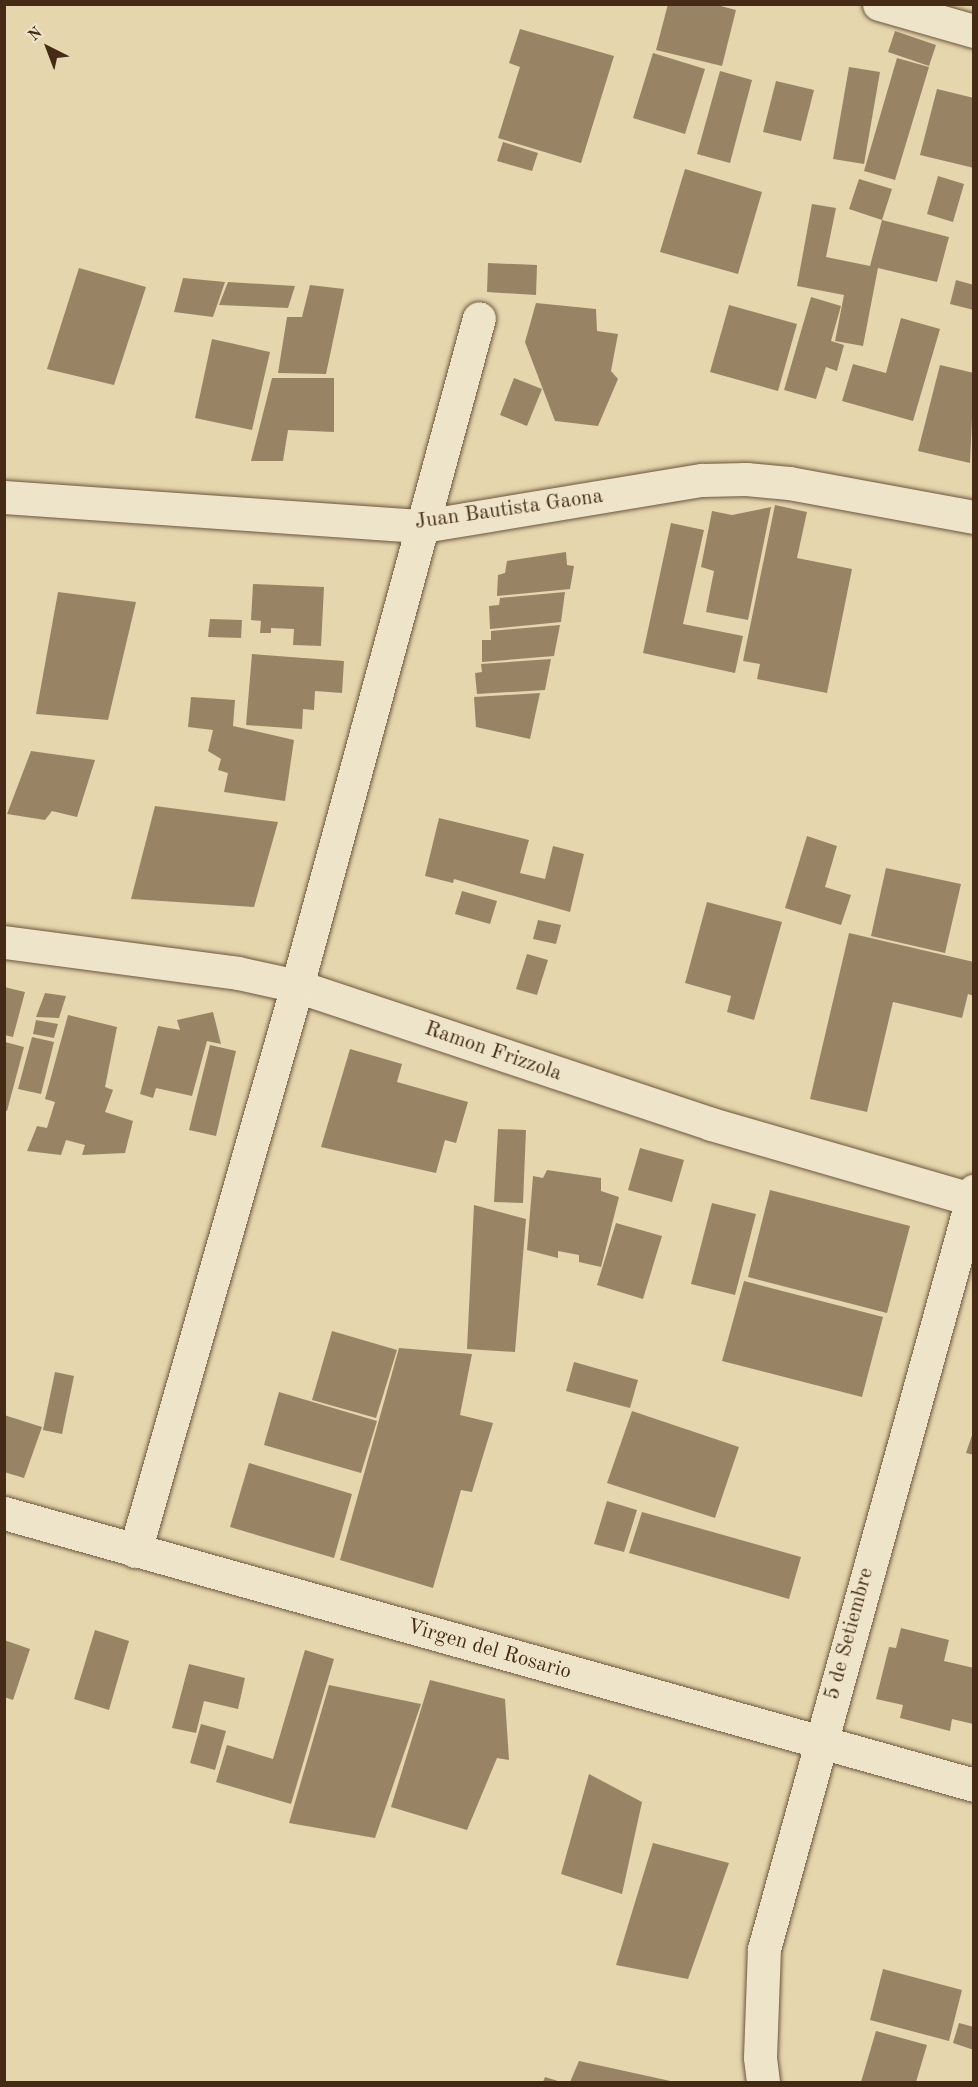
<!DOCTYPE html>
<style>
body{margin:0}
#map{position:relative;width:978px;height:2087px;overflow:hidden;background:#e5d6ad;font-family:"Old Standard TT",serif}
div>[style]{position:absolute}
.building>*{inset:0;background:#988465}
.roads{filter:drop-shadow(0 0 2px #6d563c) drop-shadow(0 0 2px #6d563c)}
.street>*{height:33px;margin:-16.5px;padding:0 16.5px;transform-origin:16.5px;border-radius:16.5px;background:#eee4ca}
span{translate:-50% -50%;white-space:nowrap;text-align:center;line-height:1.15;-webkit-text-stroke:5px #eee4ca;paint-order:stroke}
.street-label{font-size:21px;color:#452b16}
.frame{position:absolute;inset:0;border:6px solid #452b16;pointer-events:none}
.north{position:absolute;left:18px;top:18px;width:60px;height:60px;-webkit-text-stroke:4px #eee4ca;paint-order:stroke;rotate:318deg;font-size:16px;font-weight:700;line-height:24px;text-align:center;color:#452b16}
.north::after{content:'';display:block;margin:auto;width:21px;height:27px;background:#452b16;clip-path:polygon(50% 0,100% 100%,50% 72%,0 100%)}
</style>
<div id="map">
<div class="building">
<i style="clip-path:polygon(668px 4px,713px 4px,736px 10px,722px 66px,656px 50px)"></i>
<i style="clip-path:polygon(520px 29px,614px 56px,581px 163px,498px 138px,520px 67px,509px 63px)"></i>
<i style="clip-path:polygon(895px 31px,936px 45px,929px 66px,888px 52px)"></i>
<i style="clip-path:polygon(653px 53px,705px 69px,685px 134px,633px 118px)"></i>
<i style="clip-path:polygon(897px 58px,929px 67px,895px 180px,864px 171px)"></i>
<i style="clip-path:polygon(849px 67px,880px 72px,864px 164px,833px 159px)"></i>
<i style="clip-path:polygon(720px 71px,752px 80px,730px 163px,697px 154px)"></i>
<i style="clip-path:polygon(776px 81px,814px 90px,801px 141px,763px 132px)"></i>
<i style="clip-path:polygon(937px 89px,974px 98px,974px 168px,920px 155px)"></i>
<i style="clip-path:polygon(503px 142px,538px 153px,532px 171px,497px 161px)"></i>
<i style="clip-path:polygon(685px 169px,762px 192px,738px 274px,660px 252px)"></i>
<i style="clip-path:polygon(938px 176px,964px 184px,953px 222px,927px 214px)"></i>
<i style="clip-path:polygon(859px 179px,892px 189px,882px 220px,849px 209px)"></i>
<i style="clip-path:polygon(812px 204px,836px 208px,826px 257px,870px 266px,882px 220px,949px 237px,937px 282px,878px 268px,863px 346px,835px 341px,844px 295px,797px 286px)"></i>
<i style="clip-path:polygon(488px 263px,537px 265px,536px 295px,487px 292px)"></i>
<i style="clip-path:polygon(79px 268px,146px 287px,114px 385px,47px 369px)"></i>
<i style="clip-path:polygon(183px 278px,225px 282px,213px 317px,174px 312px)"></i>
<i style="clip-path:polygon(956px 280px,974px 285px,974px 310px,950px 304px)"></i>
<i style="clip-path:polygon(228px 282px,295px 286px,288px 308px,219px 305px)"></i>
<i style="clip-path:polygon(310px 285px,344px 289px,326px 374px,278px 373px,287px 317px,302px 317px)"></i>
<i style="clip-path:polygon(811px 297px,841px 306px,831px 341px,844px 345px,837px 371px,826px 367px,816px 399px,784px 390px)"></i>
<i style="clip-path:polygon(536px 303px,596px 309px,597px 331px,618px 334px,611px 371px,618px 379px,598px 426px,555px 421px,525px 342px)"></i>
<i style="clip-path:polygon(729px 305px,797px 324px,778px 391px,710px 372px)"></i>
<i style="clip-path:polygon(901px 318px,940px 329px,913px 421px,842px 401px,853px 364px,886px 373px)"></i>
<i style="clip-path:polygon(212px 339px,270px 352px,252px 430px,195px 418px)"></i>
<i style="clip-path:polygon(940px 365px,974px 373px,970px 463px,918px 451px)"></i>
<i style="clip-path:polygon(272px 378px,334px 378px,334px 432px,288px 430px,283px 461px,251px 461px)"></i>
<i style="clip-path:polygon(514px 378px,542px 389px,527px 426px,500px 415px)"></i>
<i style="clip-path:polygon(775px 505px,807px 512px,797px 558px,852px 569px,827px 693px,757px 679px,760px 664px,743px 661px)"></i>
<i style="clip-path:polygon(771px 507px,748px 620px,706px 612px,714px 571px,701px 567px,712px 511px,732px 515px)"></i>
<i style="clip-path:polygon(671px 523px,704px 530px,683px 624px,743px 636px,735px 673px,643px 653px)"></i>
<i style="clip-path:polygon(566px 552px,567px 565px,574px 566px,570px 589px,497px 596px,498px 575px,505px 573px,507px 561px)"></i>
<i style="clip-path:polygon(253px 584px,324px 587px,321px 646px,293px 645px,294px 629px,271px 628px,271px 633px,260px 633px,261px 621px,251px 620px)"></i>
<i style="clip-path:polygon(58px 592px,136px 602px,108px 720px,36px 714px)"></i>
<i style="clip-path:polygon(565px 592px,561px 622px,490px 629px,489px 606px,499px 605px,500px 598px)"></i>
<i style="clip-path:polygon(210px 619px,242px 620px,241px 638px,208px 637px)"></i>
<i style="clip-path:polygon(560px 625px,554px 656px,482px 662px,482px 640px,491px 640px,491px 631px)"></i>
<i style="clip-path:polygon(252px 654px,344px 661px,342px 693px,315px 691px,314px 710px,303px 709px,302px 729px,246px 725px)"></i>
<i style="clip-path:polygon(551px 659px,545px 690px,477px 694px,475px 673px,482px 672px,481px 664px)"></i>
<i style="clip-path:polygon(540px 693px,530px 739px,476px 727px,474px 697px)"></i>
<i style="clip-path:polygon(191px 697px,235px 700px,233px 726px,294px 740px,285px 801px,224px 792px,228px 773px,218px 770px,221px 759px,208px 751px,213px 730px,188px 727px)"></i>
<i style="clip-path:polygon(31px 751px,95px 760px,77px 817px,52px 811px,45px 820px,7px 814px)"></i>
<i style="clip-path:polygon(155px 806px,278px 822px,254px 907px,131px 899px)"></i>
<i style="clip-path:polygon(439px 818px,529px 840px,520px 873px,545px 879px,553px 846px,584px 854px,570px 912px,454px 879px,453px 883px,425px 876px)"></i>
<i style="clip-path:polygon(807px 836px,837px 846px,825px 887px,851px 895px,841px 925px,785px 908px)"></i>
<i style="clip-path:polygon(886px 868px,961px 884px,945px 953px,871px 936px)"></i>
<i style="clip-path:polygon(462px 891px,497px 901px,490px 924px,455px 914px)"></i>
<i style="clip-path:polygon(707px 902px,782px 922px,754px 1020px,727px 1012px,731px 996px,685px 983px)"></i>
<i style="clip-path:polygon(538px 920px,561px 925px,556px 944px,533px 939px)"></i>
<i style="clip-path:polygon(849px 933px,974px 962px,974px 996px,968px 994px,962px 1018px,893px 1002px,867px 1112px,810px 1099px)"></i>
<i style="clip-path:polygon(527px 954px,548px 960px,537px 995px,516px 989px)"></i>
<i style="clip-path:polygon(4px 987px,25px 992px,13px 1037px,4px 1035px)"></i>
<i style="clip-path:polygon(45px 993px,66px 996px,59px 1018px,36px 1017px)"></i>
<i style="clip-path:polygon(213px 1012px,221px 1044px,207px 1041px,192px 1096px,156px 1088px,153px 1098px,140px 1094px,158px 1026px,180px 1030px,177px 1020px)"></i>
<i style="clip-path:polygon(68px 1015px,117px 1027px,105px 1087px,113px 1090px,105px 1112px,133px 1121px,125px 1153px,82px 1155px,85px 1145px,66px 1140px,61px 1155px,27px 1151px,37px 1126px,47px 1128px,55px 1102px,45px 1099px)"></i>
<i style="clip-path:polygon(36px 1020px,58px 1024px,54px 1038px,33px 1034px)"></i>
<i style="clip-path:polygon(32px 1037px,54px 1042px,41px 1094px,18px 1089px)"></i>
<i style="clip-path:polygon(5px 1042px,24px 1047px,7px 1111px,4px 1110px)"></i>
<i style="clip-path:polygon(210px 1045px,236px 1051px,216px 1136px,189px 1130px)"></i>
<i style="clip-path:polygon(350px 1049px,402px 1064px,397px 1082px,468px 1102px,456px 1143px,445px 1140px,436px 1173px,321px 1147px)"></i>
<i style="clip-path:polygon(498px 1129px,526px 1130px,523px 1203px,494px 1202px)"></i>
<i style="clip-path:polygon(640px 1148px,684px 1160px,672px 1202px,628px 1190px)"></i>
<i style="clip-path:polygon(547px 1170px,601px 1178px,601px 1191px,619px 1197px,601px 1267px,579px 1262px,579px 1255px,558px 1251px,558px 1258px,527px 1250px,533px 1176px,543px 1178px)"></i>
<i style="clip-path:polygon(770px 1190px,910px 1226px,887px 1313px,748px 1277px)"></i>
<i style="clip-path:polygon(712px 1203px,756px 1214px,735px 1295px,691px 1284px)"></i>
<i style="clip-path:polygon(474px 1205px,526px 1219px,515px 1352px,467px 1349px)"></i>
<i style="clip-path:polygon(616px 1223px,662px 1236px,643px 1299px,597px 1285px)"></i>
<i style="clip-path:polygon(744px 1281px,883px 1317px,862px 1397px,722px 1361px)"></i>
<i style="clip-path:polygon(332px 1331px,397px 1350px,376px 1418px,312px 1400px)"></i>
<i style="clip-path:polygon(399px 1348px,472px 1354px,460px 1415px,493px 1423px,472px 1492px,461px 1490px,433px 1588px,340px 1560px)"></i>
<i style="clip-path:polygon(574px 1362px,638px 1380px,630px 1408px,566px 1391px)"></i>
<i style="clip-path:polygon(55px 1372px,74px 1376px,62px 1434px,43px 1430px)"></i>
<i style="clip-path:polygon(279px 1392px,377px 1421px,361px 1473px,264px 1445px)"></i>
<i style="clip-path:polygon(632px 1411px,739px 1447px,715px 1518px,607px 1483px)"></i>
<i style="clip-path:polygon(4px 1415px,42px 1427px,24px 1478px,4px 1472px)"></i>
<i style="clip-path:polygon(974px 1429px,974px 1455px,966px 1453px)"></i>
<i style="clip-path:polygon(249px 1463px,352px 1494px,334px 1558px,230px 1527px)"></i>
<i style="clip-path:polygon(607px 1501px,637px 1510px,624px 1552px,594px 1544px)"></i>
<i style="clip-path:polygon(642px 1512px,801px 1557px,789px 1599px,629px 1553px)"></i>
<i style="clip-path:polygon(901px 1628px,949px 1640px,944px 1661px,974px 1668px,973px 1724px,952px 1719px,950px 1731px,900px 1718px,903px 1705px,876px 1699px,889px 1647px,896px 1648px)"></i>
<i style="clip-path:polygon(95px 1630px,129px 1641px,109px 1710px,74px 1699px)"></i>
<i style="clip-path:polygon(4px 1640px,30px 1649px,13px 1700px,4px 1697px)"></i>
<i style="clip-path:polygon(305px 1650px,334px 1659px,291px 1804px,216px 1782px,227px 1745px,273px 1759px)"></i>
<i style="clip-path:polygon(189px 1664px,245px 1678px,238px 1709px,204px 1701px,196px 1733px,172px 1728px)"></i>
<i style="clip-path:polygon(430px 1680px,505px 1699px,509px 1760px,497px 1758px,467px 1830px,391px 1807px)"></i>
<i style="clip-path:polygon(329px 1685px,421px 1704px,375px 1838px,289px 1823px)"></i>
<i style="clip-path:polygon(201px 1724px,226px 1731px,215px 1770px,190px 1763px)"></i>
<i style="clip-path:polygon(589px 1774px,642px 1802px,622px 1894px,561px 1874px)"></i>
<i style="clip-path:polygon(653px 1843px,729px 1863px,688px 1979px,616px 1965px)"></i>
<i style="clip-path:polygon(883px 1969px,962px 1990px,949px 2041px,870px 2020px)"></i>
<i style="clip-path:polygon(959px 2023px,974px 2027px,974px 2050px,953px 2043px)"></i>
<i style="clip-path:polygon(876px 2031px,927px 2045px,916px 2082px,861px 2082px)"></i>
<i style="clip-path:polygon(579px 2061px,675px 2082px,570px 2082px)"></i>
<i style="clip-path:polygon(545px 2077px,561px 2082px,543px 2082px)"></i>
</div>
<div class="roads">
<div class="street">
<i style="left:879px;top:4px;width:99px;rotate:15.9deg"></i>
<i style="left:4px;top:497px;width:420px;rotate:4deg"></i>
<i style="left:423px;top:526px;width:283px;rotate:-9.4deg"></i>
<i style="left:702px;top:480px;width:44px;rotate:-1.3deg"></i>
<i style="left:746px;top:479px;width:43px;rotate:5.3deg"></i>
<i style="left:789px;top:483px;width:188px;rotate:10.4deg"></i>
<i style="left:4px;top:942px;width:236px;rotate:7.5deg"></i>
<i style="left:238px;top:973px;width:60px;rotate:12.4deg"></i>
<i style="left:297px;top:986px;width:436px;rotate:18.4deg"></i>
<i style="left:711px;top:1124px;width:274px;rotate:16.1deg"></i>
<i style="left:4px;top:1513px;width:1007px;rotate:15.66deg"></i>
<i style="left:135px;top:1551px;width:588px;rotate:-74deg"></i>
<i style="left:297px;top:986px;width:692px;rotate:-74.76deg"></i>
<i style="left:763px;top:2082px;width:25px;rotate:-97deg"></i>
<i style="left:760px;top:2057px;width:108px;rotate:-87.9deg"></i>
<i style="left:764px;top:1949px;width:787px;rotate:-74.51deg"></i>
</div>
</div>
<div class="street-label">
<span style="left:509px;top:510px;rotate:-8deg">Juan Bautista Gaona</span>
<span style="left:493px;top:1052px;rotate:19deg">Ramon Frizzola</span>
<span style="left:850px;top:1634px;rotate:-75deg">5 de Setiembre</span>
<span style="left:489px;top:1650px;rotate:16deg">Virgen del Rosario</span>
</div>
<div class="frame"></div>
<div class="north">N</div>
</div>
